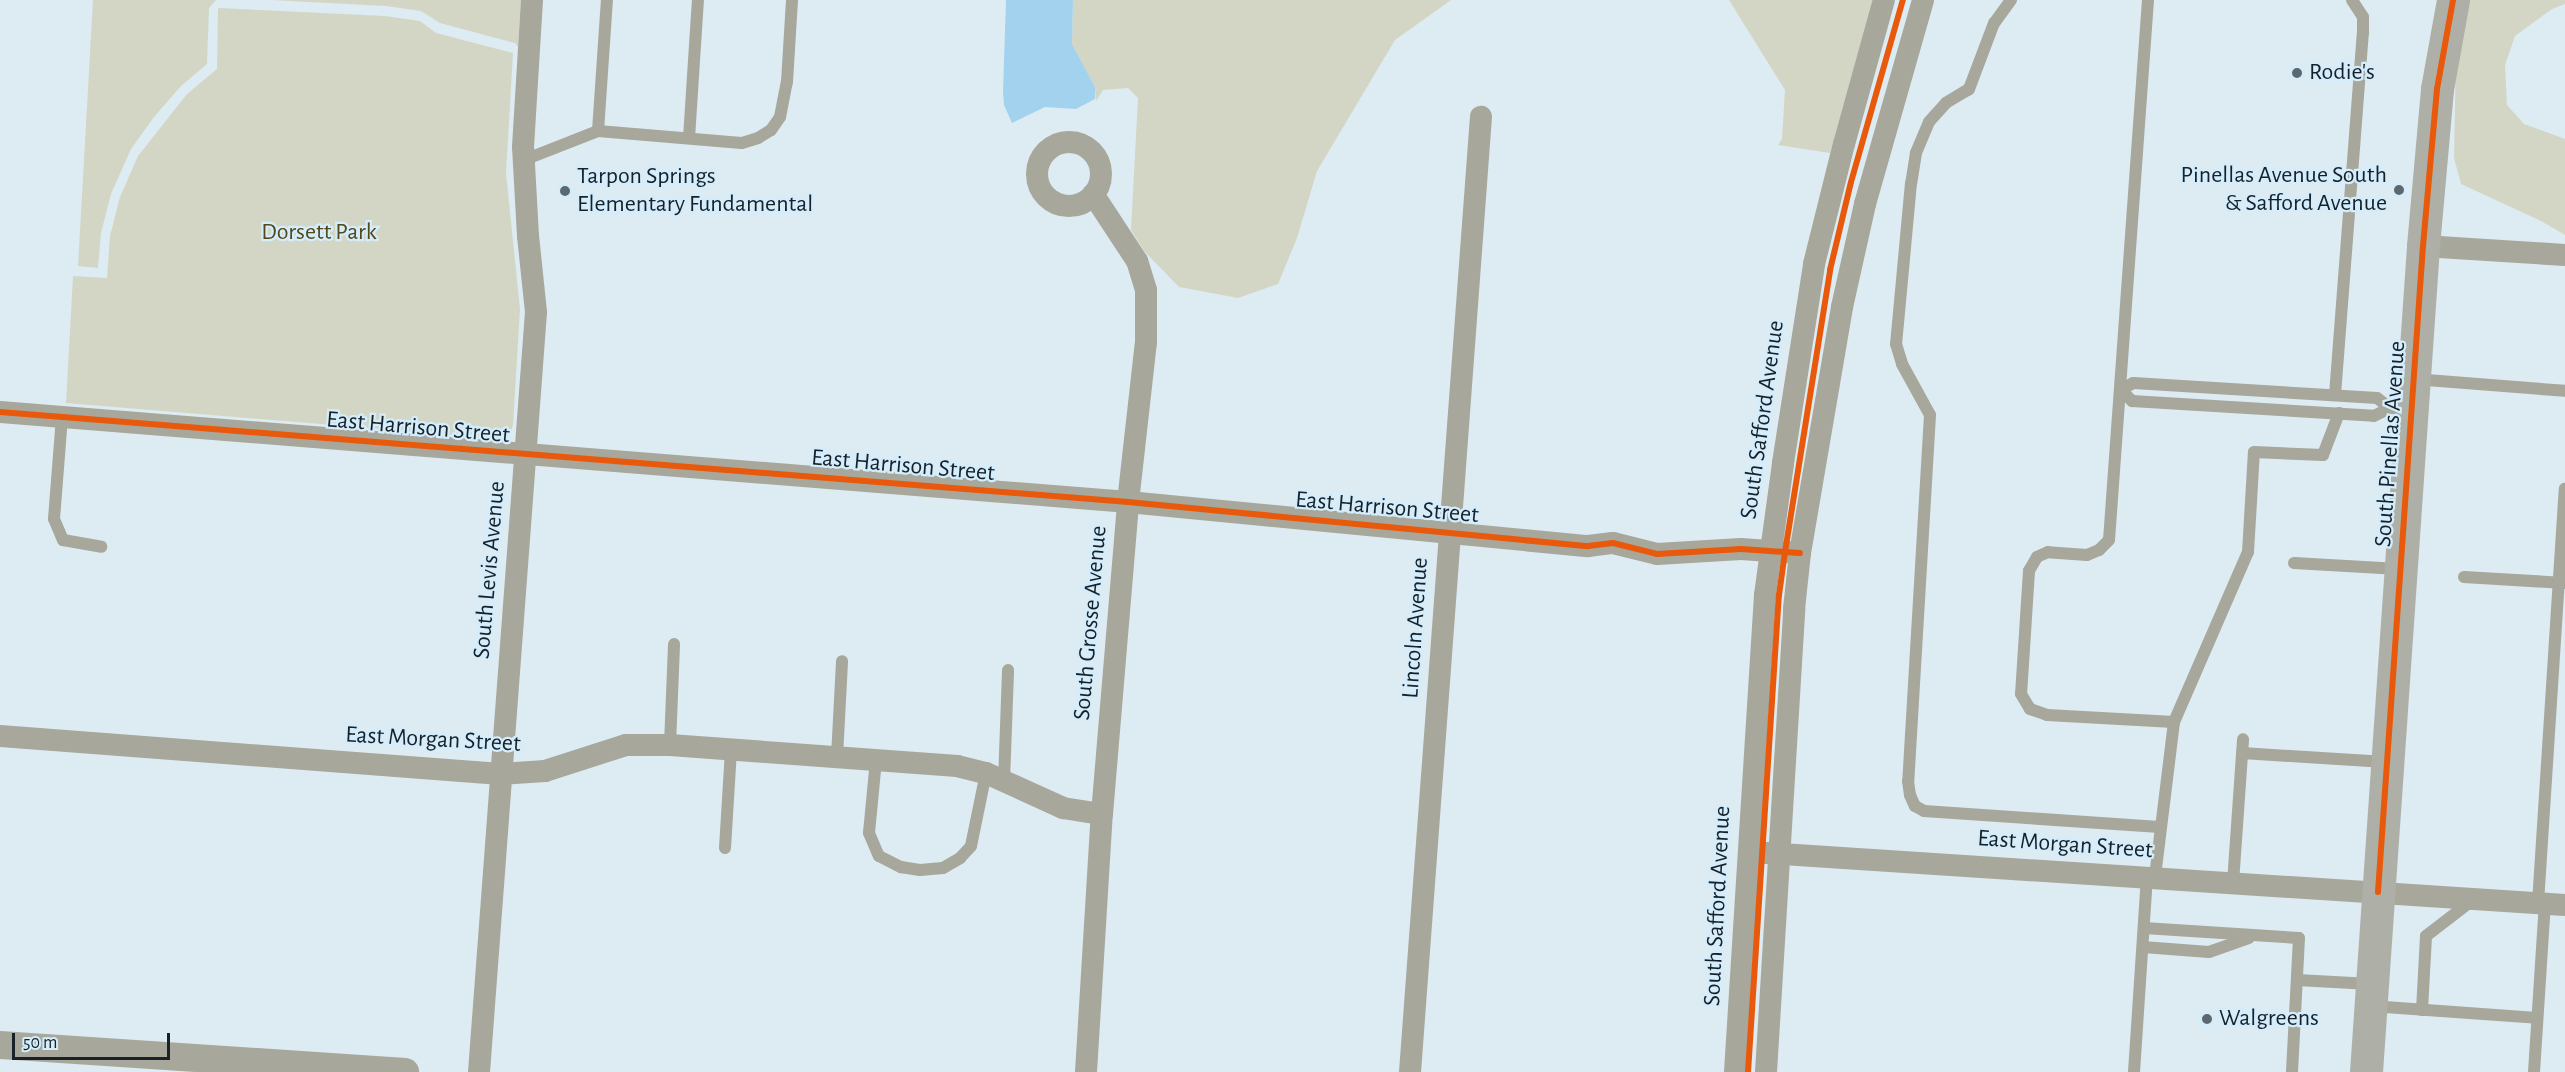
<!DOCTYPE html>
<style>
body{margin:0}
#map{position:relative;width:2565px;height:1072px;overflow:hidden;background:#ddebf3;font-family:"Alegreya Sans",sans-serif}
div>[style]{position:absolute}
.green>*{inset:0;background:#d4d6c5}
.water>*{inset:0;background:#a3d2ef}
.service>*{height:12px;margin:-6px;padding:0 6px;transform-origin:6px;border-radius:6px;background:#a7a79b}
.minor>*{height:22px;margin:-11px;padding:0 11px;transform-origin:11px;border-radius:11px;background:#a7a79b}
.minor>.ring{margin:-11px;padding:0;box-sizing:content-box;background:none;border:22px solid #a7a79b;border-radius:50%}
.tertiary>*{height:28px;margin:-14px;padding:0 14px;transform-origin:14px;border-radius:14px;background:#a7a79b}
.secondary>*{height:33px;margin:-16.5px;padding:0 16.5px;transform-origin:16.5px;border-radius:16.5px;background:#aeb0a7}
.cycleway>*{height:6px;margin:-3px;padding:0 3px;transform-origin:3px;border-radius:3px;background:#e8590c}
.dots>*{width:16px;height:16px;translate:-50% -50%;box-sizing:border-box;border:3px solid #d3edfd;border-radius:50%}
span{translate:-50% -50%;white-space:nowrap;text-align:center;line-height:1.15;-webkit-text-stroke:4.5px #d3edfd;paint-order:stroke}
.poi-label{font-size:24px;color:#172127}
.left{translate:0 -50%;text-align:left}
.right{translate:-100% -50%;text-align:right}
.park-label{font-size:24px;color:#534818}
.street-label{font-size:24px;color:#172127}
.scale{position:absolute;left:12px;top:1033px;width:158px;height:27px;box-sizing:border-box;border:3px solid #172127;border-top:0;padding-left:8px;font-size:18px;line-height:21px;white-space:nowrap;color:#172127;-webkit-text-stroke:4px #d3edfd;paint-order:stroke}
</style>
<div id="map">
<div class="green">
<i style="clip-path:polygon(93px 0,216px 0,209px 8px,207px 64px,181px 86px,154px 117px,131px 149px,111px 194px,101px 233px,98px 268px,78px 266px)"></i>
<i style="clip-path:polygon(271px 0,521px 0,518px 47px,515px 43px,440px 23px,421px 11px,386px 6px)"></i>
<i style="clip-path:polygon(1073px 0,1451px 0,1395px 40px,1317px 171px,1297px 238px,1278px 284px,1238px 298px,1179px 287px,1144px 251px,1131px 230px,1138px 98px,1128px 88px,1103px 90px,1096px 101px,1095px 87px,1072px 45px)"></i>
<i style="clip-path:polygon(1729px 0,1873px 0,1830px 153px,1778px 145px,1782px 139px,1785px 90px)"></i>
<i style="clip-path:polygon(2464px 0,2565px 0,2565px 4px,2552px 9px,2515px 36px,2505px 65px,2507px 105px,2524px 124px,2565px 139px,2565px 235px,2543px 222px,2461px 184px,2454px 158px,2456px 51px)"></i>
<i style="clip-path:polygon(218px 8px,385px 16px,420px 21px,436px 33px,513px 53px,506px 173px,520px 309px,513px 425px,511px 432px,502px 439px,66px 403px,73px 276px,107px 278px,110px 236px,120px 197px,138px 156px,187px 94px,217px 69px)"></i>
</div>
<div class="water">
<i style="clip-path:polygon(1006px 0,1073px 0,1072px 44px,1095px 87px,1095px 99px,1076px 109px,1045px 107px,1012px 123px,1004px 105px,1003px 92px)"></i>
</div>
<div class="service">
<i style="left:2011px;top:0;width:29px;rotate:126deg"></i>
<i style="left:1994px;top:23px;width:71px;rotate:110.7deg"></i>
<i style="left:1969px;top:89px;width:27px;rotate:149deg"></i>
<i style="left:1946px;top:103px;width:25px;rotate:132deg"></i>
<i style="left:1929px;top:122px;width:34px;rotate:113deg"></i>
<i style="left:1916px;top:153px;width:30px;rotate:99deg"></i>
<i style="left:1911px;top:183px;width:162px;rotate:95.3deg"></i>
<i style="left:1896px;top:344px;width:21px;rotate:73deg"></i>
<i style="left:1902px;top:364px;width:58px;rotate:61.2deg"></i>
<i style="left:1930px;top:415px;width:367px;rotate:93.4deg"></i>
<i style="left:1908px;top:781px;width:14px;rotate:82deg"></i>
<i style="left:1910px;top:795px;width:12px;rotate:66deg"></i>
<i style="left:1915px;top:806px;width:10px;rotate:29deg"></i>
<i style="left:1924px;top:811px;width:236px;rotate:3.9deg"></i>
<i style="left:2148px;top:0;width:541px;rotate:94.13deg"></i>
<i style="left:2109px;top:540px;width:14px;rotate:135deg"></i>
<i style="left:2099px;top:550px;width:13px;rotate:157deg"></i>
<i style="left:2087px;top:555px;width:39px;rotate:-176deg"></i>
<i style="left:2048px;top:552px;width:12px;rotate:156deg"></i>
<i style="left:2037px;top:557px;width:16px;rotate:120deg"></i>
<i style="left:2029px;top:571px;width:123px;rotate:93.7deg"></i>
<i style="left:2021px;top:694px;width:17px;rotate:59deg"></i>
<i style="left:2030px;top:709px;width:18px;rotate:19deg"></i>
<i style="left:2047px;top:715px;width:127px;rotate:3.2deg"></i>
<i style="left:2174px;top:722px;width:156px;rotate:97deg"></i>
<i style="left:598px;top:131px;width:144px;rotate:4.8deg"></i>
<i style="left:742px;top:143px;width:17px;rotate:-17deg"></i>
<i style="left:758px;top:138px;width:15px;rotate:-32deg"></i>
<i style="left:771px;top:130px;width:16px;rotate:-55deg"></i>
<i style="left:780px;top:117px;width:36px;rotate:-79deg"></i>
<i style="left:787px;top:82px;width:82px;rotate:-86.5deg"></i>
<i style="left:689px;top:138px;width:138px;rotate:-86.3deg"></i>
<i style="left:524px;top:160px;width:79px;rotate:-21.4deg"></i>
<i style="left:598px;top:131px;width:131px;rotate:-86.1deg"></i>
<i style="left:2414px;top:379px;width:151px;rotate:4.5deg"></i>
<i style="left:2335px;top:395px;width:363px;rotate:-85.6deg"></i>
<i style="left:2363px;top:33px;width:16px;rotate:-90deg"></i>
<i style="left:2363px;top:17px;width:20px;rotate:-123deg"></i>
<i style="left:2390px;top:408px;width:16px;rotate:-142deg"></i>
<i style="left:2377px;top:398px;width:244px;rotate:-176.5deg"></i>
<i style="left:2133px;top:383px;width:14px;rotate:150deg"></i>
<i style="left:2121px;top:390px;width:16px;rotate:45deg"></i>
<i style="left:2132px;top:401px;width:242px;rotate:3.5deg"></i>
<i style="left:2374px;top:416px;width:18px;rotate:-27deg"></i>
<i style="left:2390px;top:408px;width:21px;rotate:5deg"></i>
<i style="left:62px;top:417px;width:102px;rotate:94.5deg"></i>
<i style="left:54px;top:519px;width:23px;rotate:67deg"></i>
<i style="left:63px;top:540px;width:39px;rotate:10deg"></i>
<i style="left:2294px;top:563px;width:105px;rotate:3.3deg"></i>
<i style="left:2464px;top:577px;width:101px;rotate:3.4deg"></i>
<i style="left:2174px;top:722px;width:185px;rotate:-66.5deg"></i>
<i style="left:2248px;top:552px;width:100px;rotate:-86.6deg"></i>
<i style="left:2254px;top:452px;width:69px;rotate:2.5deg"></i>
<i style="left:2323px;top:455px;width:45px;rotate:-69.1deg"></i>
<i style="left:670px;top:745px;width:101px;rotate:-87.7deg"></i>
<i style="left:2242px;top:753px;width:144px;rotate:3.6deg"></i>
<i style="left:837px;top:757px;width:96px;rotate:-87deg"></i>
<i style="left:876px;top:760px;width:73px;rotate:95.5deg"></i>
<i style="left:869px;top:833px;width:25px;rotate:67deg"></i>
<i style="left:879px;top:856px;width:25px;rotate:27deg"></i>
<i style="left:901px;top:867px;width:19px;rotate:9deg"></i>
<i style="left:920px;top:870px;width:23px;rotate:-5deg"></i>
<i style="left:943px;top:868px;width:20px;rotate:-30deg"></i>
<i style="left:960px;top:858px;width:16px;rotate:-47deg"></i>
<i style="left:971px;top:846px;width:75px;rotate:-78.4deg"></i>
<i style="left:1004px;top:781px;width:111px;rotate:-87.9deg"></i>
<i style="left:725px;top:848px;width:98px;rotate:-86.5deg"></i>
<i style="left:2233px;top:883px;width:144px;rotate:-86deg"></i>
<i style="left:2538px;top:903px;width:415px;rotate:-86.3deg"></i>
<i style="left:2144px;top:928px;width:155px;rotate:3.7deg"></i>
<i style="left:2299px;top:938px;width:134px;rotate:93deg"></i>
<i style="left:2143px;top:947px;width:66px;rotate:4.3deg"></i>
<i style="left:2209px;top:952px;width:42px;rotate:-19.3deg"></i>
<i style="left:2297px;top:980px;width:74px;rotate:3.1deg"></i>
<i style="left:2371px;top:1006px;width:166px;rotate:4.1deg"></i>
<i style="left:2422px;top:1010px;width:74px;rotate:-86.9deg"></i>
<i style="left:2426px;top:936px;width:61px;rotate:-37.6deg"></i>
<i style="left:2134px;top:1072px;width:195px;rotate:-86.2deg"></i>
<i style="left:2534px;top:1072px;width:168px;rotate:-86.3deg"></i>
</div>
<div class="minor">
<i class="ring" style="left:1037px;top:142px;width:42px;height:42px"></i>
<i style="left:2423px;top:246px;width:142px;rotate:3.6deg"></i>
<i style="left:0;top:412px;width:1132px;rotate:4.56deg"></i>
<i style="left:1128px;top:502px;width:462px;rotate:5.5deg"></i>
<i style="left:1588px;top:546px;width:25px;rotate:-7deg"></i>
<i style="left:1613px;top:543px;width:45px;rotate:14deg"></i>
<i style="left:1657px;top:554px;width:84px;rotate:-3.4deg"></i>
<i style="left:1741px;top:549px;width:59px;rotate:3.9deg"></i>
<i style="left:0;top:736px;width:502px;rotate:4.34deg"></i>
<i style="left:501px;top:774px;width:44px;rotate:-3.9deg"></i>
<i style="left:545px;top:771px;width:85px;rotate:-17.8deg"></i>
<i style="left:626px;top:745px;width:44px"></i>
<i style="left:670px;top:745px;width:288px;rotate:4.2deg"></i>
<i style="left:957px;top:766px;width:30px;rotate:14deg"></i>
<i style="left:986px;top:773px;width:85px;rotate:24.4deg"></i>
<i style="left:1063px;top:808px;width:39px;rotate:9deg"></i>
<i style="left:1767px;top:853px;width:800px;rotate:3.73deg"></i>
<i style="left:479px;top:1072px;width:762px;rotate:-85.71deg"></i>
<i style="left:536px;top:312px;width:76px;rotate:-96deg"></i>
<i style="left:528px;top:236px;width:89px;rotate:-93.2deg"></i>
<i style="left:523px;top:147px;width:147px;rotate:-86.5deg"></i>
<i style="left:1086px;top:1072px;width:258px;rotate:-86.5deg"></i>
<i style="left:1102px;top:814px;width:313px;rotate:-85.2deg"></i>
<i style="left:1128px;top:502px;width:161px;rotate:-83.6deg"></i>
<i style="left:1146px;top:342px;width:52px;rotate:-90deg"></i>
<i style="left:1146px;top:290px;width:30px;rotate:-107deg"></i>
<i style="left:1137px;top:261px;width:80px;rotate:-123.3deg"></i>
<i style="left:1410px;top:1072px;width:958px;rotate:-85.75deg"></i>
<i style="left:1735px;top:1072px;width:478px;rotate:-86.4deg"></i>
<i style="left:1765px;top:595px;width:133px;rotate:-82.2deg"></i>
<i style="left:1783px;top:463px;width:201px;rotate:-81.1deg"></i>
<i style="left:1814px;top:264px;width:124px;rotate:-76deg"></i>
<i style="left:1844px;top:144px;width:149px;rotate:-74.5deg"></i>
<i style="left:1766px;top:1072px;width:464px;rotate:-86.5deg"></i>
<i style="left:1794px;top:609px;width:56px;rotate:-83.9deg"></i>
<i style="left:1800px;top:553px;width:250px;rotate:-80.3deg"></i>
<i style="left:1842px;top:307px;width:106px;rotate:-77.4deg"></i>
<i style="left:1865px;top:204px;width:212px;rotate:-74.1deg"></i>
</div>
<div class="tertiary">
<i style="left:0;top:1045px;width:406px;rotate:3.8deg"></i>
</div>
<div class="secondary">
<i style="left:2366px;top:1072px;width:828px;rotate:-86.05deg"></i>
<i style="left:2423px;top:246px;width:158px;rotate:-84.9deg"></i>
<i style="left:2437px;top:89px;width:90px;rotate:-79.8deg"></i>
</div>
<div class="cycleway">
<i style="left:0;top:412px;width:1132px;rotate:4.56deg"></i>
<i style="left:1128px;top:502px;width:462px;rotate:5.5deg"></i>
<i style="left:1588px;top:546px;width:25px;rotate:-7deg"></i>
<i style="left:1613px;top:543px;width:45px;rotate:14deg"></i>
<i style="left:1657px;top:554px;width:84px;rotate:-3.4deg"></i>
<i style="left:1741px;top:549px;width:59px;rotate:3.9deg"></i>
<i style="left:2378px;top:892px;width:648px;rotate:-86.02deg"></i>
<i style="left:2423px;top:246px;width:158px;rotate:-84.9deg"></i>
<i style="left:2437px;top:89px;width:90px;rotate:-79.8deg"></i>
<i style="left:1748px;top:1072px;width:478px;rotate:-86.3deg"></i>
<i style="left:1779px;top:595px;width:43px;rotate:-82.1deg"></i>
<i style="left:1785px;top:552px;width:286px;rotate:-80.9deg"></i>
<i style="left:1830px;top:270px;width:90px;rotate:-76.6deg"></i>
<i style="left:1851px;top:182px;width:189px;rotate:-74.1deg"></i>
</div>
<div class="dots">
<i style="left:2297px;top:73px;background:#5c686e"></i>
<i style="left:2399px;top:190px;background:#5c686e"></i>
<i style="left:565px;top:191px;background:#5c686e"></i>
<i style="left:2207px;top:1019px;background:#5c686e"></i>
</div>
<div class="poi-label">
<span class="left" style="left:2309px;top:73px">Rodie's</span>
<span class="right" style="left:2387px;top:190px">Pinellas Avenue South<br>&amp; Safford Avenue</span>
<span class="left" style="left:577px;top:191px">Tarpon Springs<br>Elementary Fundamental</span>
<span class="left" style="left:2219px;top:1019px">Walgreens</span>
</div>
<div class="park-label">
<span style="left:319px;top:233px">Dorsett Park</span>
</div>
<div class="street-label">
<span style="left:1763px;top:420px;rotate:-82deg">South Safford Avenue</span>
<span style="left:418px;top:428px;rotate:5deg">East Harrison Street</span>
<span style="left:2391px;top:444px;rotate:-86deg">South Pinellas Avenue</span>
<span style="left:903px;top:466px;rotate:5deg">East Harrison Street</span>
<span style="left:1387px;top:508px;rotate:5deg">East Harrison Street</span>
<span style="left:490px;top:570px;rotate:-85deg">South Levis Avenue</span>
<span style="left:1091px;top:623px;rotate:-85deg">South Grosse Avenue</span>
<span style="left:1416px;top:628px;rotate:-86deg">Lincoln Avenue</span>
<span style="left:433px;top:740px;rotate:3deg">East Morgan Street</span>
<span style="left:2065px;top:845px;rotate:4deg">East Morgan Street</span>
<span style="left:1718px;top:906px;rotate:-87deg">South Safford Avenue</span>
</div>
<div class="scale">50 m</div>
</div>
